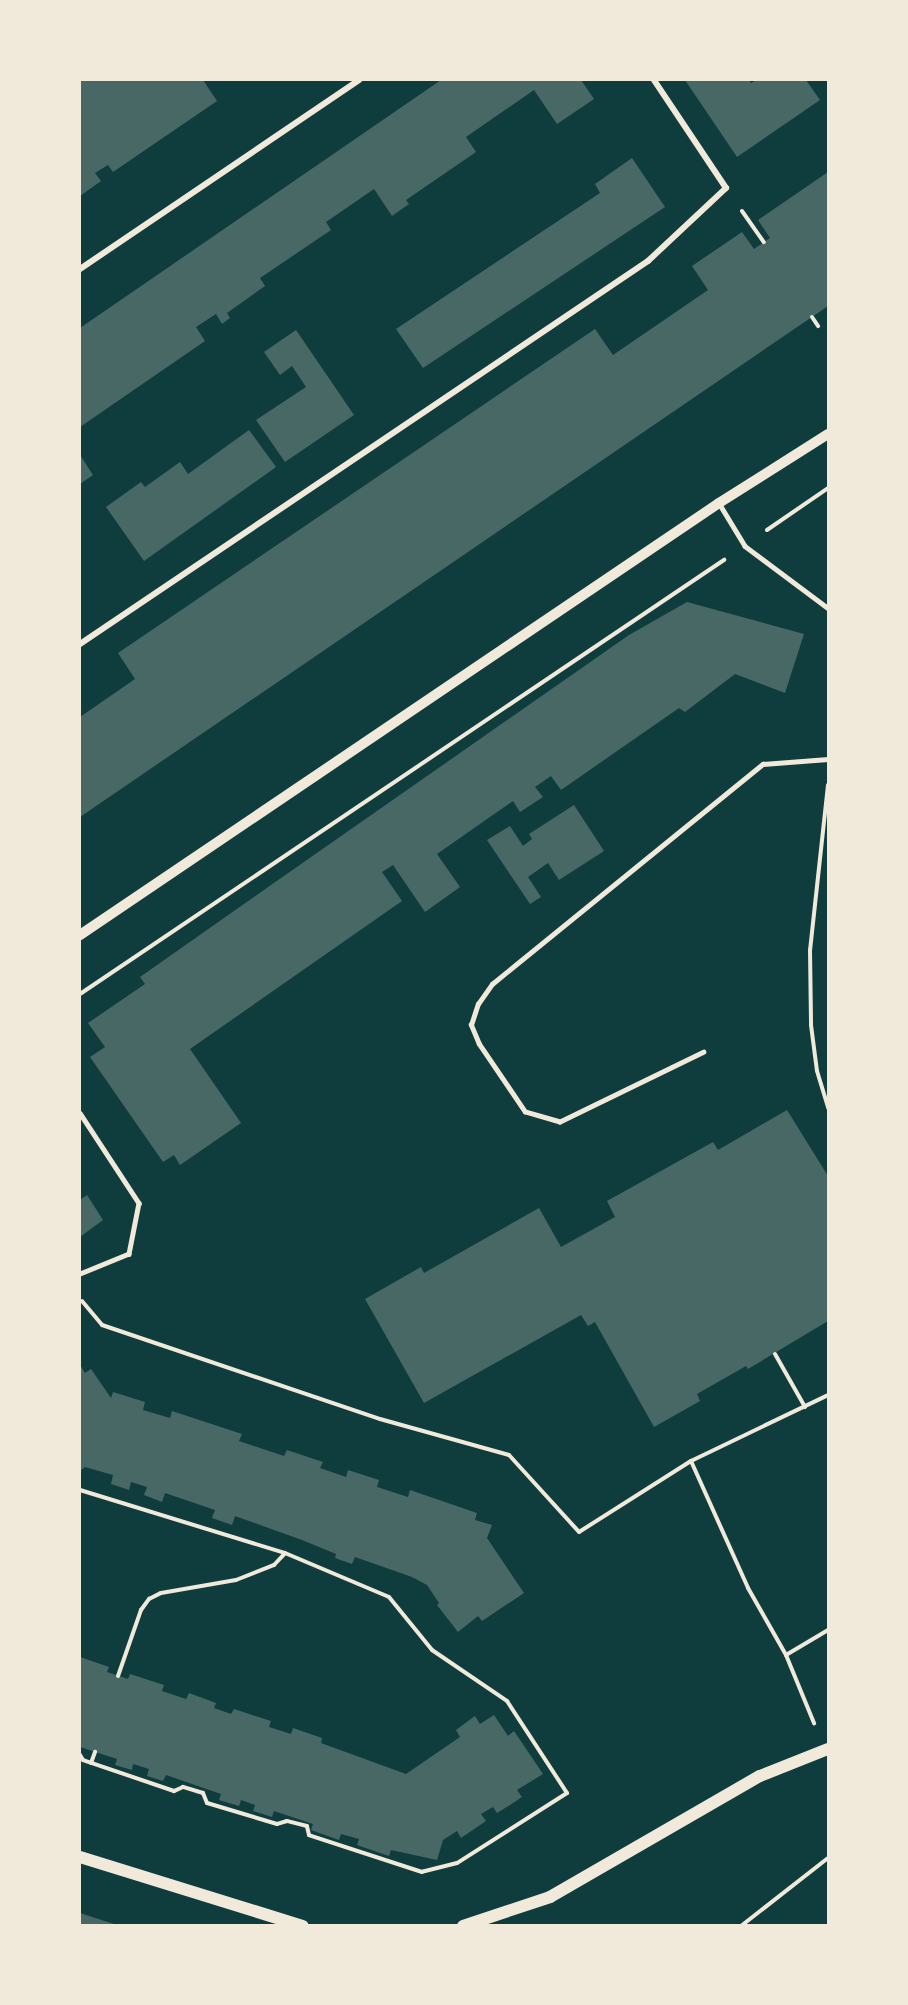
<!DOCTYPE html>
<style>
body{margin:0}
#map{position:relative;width:908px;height:2005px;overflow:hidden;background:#0f3d3e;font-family:Raleway,sans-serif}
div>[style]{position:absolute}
.building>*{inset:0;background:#486865}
.path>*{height:4px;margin:-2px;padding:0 2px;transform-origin:2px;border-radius:2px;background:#f1e9da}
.service>*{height:4.5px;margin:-2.25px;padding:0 2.25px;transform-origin:2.25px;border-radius:2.25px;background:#f1e9da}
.minor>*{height:6px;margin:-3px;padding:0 3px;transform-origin:3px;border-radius:3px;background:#f1e9da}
.tertiary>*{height:10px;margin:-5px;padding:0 5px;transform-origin:5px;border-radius:5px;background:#f1e9da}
.secondary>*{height:12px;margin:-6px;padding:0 6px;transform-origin:6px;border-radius:6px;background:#f1e9da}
span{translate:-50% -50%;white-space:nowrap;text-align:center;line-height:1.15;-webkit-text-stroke:6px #f1e9da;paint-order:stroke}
.frame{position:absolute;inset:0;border:81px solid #f1e9da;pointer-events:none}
</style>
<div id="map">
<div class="building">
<i style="clip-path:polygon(80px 80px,203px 80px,217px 101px,113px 172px,108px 165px,95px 173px,101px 181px,80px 196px)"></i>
<i style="clip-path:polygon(441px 80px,581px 80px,594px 99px,557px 124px,534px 90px,466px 137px,476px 152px,406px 200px,409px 204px,392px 216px,374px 189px,326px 222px,331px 230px,260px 278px,265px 286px,227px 313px,230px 318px,222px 324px,216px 314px,196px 327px,205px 341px,80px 427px,80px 328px)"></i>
<i style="clip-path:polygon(685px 80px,749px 80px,751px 83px,757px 80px,806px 80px,820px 100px,737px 157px)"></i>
<i style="clip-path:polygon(632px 158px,665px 207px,423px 368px,396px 329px,600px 193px,595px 184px)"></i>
<i style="clip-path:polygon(828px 172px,828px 306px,80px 817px,80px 717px,135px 679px,118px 653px,595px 329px,613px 355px,708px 290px,692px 266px,742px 232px,754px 249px,770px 238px,758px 220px)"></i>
<i style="clip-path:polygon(296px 330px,354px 415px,285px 462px,256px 420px,306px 387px,292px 366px,280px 375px,264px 352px)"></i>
<i style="clip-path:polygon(249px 430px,276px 467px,144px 561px,106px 507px,141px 482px,145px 487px,180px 462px,188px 474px)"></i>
<i style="clip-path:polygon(80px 455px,93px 475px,80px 484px)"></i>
<i style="clip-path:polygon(687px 602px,804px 634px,785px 693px,735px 674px,685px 712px,679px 708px,561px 790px,551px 776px,535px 787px,543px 797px,520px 812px,513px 801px,437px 854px,460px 887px,425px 912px,393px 865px,382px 872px,402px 901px,190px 1049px,241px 1123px,180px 1165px,174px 1155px,163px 1162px,90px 1057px,105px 1047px,88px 1023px,145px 984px,140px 977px,271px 885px,629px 635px)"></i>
<i style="clip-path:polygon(574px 805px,604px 851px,559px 880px,548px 863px,528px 877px,541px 897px,530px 904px,487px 840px,510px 826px,523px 846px,532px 839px,529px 834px)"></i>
<i style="clip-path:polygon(787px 1110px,828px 1176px,828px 1321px,748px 1369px,746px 1366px,697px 1394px,700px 1401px,654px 1427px,595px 1322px,588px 1326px,581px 1315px,424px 1403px,365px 1299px,421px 1267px,424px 1273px,539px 1208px,561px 1247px,615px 1217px,607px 1201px,713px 1142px,718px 1150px)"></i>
<i style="clip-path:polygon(87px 1195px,103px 1220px,80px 1237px,80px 1200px)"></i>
<i style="clip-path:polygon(80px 1365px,85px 1373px,91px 1369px,111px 1398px,113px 1392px,145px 1402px,143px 1410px,170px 1418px,172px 1411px,242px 1434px,239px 1441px,284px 1456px,287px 1450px,323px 1462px,320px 1468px,346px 1477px,348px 1470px,379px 1480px,377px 1487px,408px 1497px,410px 1490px,477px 1513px,475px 1520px,492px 1525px,487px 1538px,524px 1593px,482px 1621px,478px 1616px,458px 1632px,437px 1605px,439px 1603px,427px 1585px,412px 1577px,355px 1557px,352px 1564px,335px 1558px,336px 1554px,302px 1540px,235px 1516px,232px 1525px,212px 1518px,215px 1510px,165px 1493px,162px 1502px,144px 1495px,147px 1487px,131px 1482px,129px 1490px,111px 1484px,113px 1475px,85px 1467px,80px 1471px)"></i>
<i style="clip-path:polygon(80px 1657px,109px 1667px,107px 1672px,128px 1679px,130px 1674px,164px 1685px,162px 1691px,186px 1699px,189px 1693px,216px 1703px,214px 1708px,231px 1714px,234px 1709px,271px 1721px,269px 1727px,291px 1734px,293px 1728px,322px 1738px,321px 1743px,406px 1774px,460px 1737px,456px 1730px,475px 1716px,480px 1724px,494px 1715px,508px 1736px,514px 1731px,543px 1774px,517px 1790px,522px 1797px,510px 1805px,497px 1813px,493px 1807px,481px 1814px,486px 1821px,461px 1838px,457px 1831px,443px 1840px,437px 1860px,391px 1850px,389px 1856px,357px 1845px,359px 1839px,341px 1834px,339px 1840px,311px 1830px,313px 1824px,274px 1811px,272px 1817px,253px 1811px,255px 1805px,241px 1800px,239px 1806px,219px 1800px,221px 1794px,166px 1775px,163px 1781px,147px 1776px,149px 1769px,133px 1764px,132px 1770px,115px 1765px,117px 1759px,80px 1747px)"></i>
<i style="clip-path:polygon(80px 1913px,117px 1925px,117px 1926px,80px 1926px)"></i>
</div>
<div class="path">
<i style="left:742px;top:211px;width:38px;rotate:55deg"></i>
<i style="left:812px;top:317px;width:11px;rotate:56deg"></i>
<i style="left:767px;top:530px;width:74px;rotate:-34.5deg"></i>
<i style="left:828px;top:785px;width:166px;rotate:96.2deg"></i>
<i style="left:810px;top:950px;width:75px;rotate:89.2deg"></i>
<i style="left:811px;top:1025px;width:46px;rotate:82.6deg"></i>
<i style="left:817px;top:1071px;width:39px;rotate:73deg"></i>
<i style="left:80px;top:994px;width:777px;rotate:-33.98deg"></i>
<i style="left:82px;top:1301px;width:31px;rotate:50deg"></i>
<i style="left:102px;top:1325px;width:293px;rotate:18.7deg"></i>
<i style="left:380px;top:1419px;width:134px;rotate:15.6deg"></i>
<i style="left:509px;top:1455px;width:104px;rotate:47.7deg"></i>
<i style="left:579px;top:1532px;width:133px;rotate:-32.4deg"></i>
<i style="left:691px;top:1461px;width:152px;rotate:-25.7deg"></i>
<i style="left:775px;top:1354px;width:61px;rotate:60.5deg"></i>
<i style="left:691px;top:1461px;width:139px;rotate:65.8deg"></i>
<i style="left:748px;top:1588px;width:77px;rotate:60.4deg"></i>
<i style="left:786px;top:1655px;width:74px;rotate:67.6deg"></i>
<i style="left:80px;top:1490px;width:214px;rotate:17.1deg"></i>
<i style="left:285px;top:1553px;width:113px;rotate:22.9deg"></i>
<i style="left:389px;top:1597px;width:68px;rotate:50.9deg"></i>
<i style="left:432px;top:1650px;width:91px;rotate:34.2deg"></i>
<i style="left:507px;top:1701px;width:110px;rotate:56.9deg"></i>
<i style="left:567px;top:1793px;width:130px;rotate:147.5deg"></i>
<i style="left:457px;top:1863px;width:36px;rotate:166deg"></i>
<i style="left:422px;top:1872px;width:119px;rotate:-161.9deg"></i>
<i style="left:309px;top:1835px;width:9px;rotate:-103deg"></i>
<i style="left:307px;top:1826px;width:21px;rotate:-166deg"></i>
<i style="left:287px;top:1821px;width:10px;rotate:163deg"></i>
<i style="left:277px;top:1824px;width:73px;rotate:-163.3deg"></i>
<i style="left:207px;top:1803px;width:11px;rotate:-112deg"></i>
<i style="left:203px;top:1793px;width:21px;rotate:-163deg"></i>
<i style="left:183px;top:1787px;width:10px;rotate:156deg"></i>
<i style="left:174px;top:1791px;width:96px;rotate:-161.2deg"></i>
<i style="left:83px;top:1760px;width:6px;rotate:-121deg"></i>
<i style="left:786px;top:1655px;width:49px;rotate:-30.8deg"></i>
<i style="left:118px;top:1676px;width:70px;rotate:-70.8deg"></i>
<i style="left:141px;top:1610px;width:14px;rotate:-54deg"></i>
<i style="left:149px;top:1599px;width:13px;rotate:-27deg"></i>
<i style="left:161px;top:1593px;width:76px;rotate:-9.8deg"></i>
<i style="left:236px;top:1580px;width:41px;rotate:-21.5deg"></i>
<i style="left:274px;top:1565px;width:16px;rotate:-47deg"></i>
<i style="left:91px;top:1763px;width:12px;rotate:-70deg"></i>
<i style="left:741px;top:1926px;width:110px;rotate:-38deg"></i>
</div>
<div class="service">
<i style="left:719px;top:503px;width:50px;rotate:58.8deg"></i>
<i style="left:745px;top:546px;width:104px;rotate:36.8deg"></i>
<i style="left:704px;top:1052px;width:160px;rotate:154.1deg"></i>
<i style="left:560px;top:1122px;width:36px;rotate:-164deg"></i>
<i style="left:525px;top:1112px;width:82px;rotate:-124.1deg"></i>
<i style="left:479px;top:1044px;width:21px;rotate:-113deg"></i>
<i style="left:471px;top:1025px;width:22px;rotate:-72deg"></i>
<i style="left:478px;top:1004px;width:24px;rotate:-55deg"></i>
<i style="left:492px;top:984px;width:349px;rotate:-39.1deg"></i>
<i style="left:763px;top:764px;width:65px;rotate:-4.4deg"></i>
<i style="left:80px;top:1113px;width:108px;rotate:56.8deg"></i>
<i style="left:139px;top:1203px;width:52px;rotate:101.1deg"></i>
<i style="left:129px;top:1254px;width:53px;rotate:157.8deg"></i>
</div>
<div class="minor">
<i style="left:80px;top:269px;width:337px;rotate:-34.1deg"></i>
<i style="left:80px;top:644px;width:685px;rotate:-33.99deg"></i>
<i style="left:648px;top:261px;width:107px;rotate:-43.1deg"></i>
<i style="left:726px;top:188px;width:130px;rotate:-123.7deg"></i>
</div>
<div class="tertiary">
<i style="left:80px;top:935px;width:771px;rotate:-34.06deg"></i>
<i style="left:719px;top:503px;width:129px;rotate:-32.3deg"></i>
</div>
<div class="secondary">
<i style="left:80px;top:1857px;width:233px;rotate:17.2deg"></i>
<i style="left:463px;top:1926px;width:92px;rotate:-18.4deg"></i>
<i style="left:550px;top:1897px;width:242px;rotate:-30deg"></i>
<i style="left:760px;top:1776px;width:73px;rotate:-21.7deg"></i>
</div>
<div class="frame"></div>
</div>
